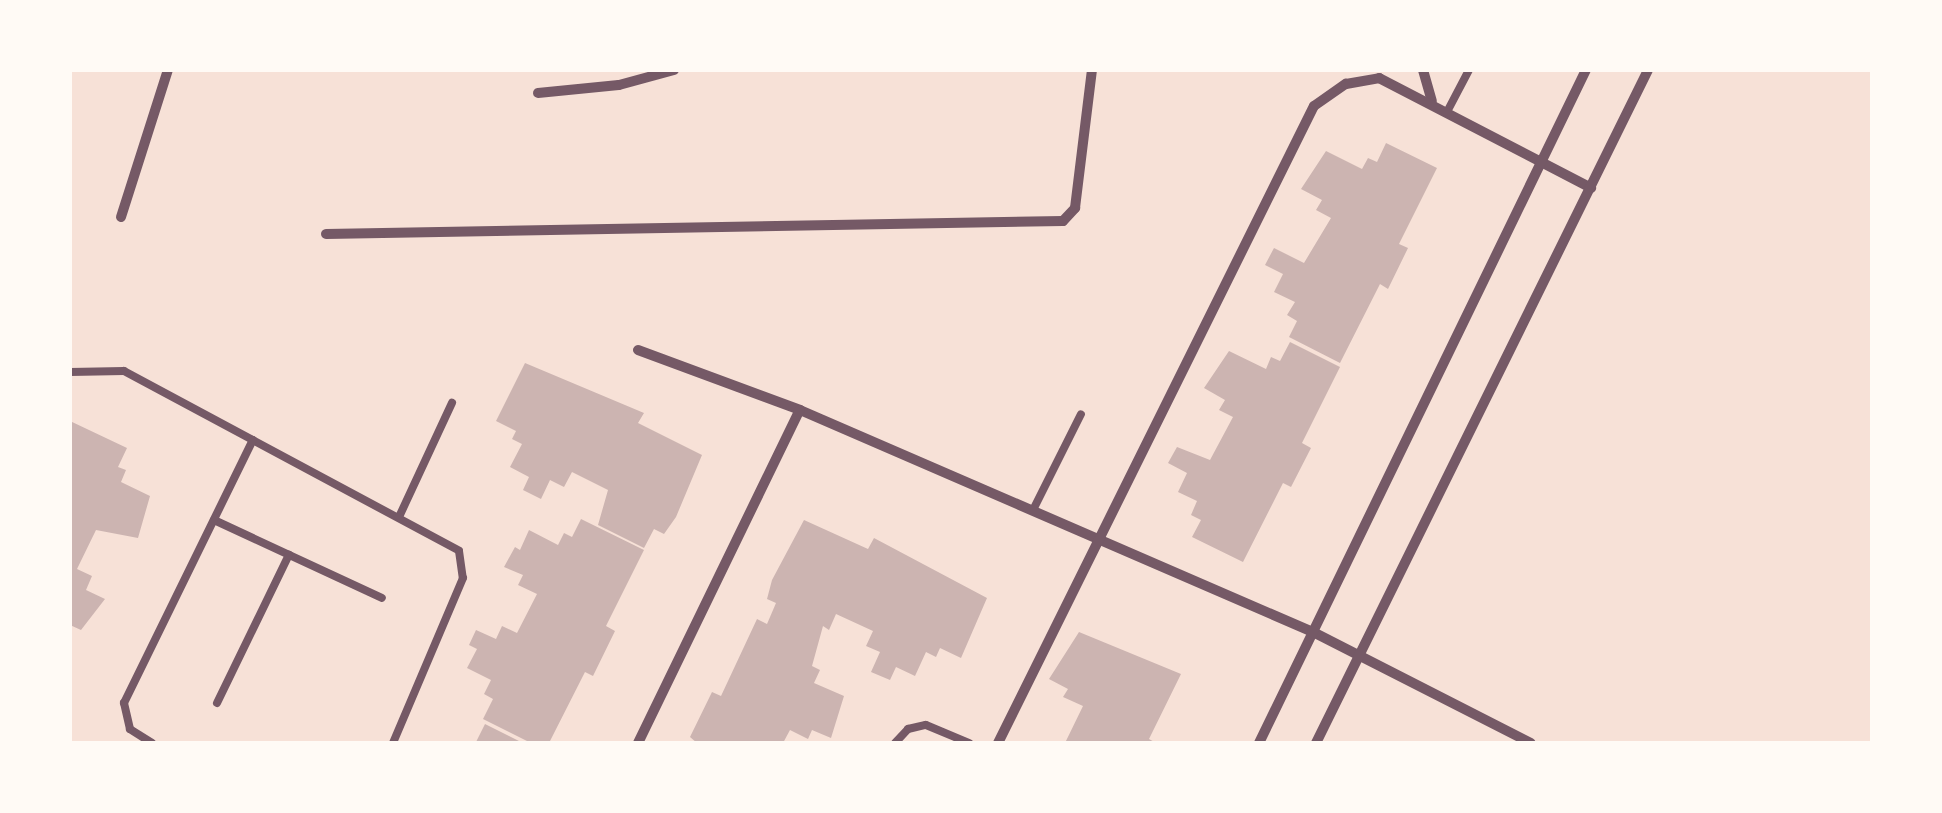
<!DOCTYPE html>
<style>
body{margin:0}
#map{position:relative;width:1942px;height:813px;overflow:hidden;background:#f7e1d7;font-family:Signika,sans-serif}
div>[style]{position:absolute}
.building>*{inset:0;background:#ccb4b1}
.service>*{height:8px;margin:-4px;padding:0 4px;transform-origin:4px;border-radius:4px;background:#755966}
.minor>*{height:10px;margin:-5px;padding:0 5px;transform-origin:5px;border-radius:5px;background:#755966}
span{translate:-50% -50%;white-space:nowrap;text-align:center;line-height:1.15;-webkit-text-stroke:10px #fffaf5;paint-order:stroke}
.frame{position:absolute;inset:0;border:72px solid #fffaf5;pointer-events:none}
</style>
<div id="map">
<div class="building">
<i style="clip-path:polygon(1386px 143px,1437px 168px,1399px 244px,1408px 248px,1388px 289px,1380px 284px,1340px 363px,1289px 337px,1297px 321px,1287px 315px,1295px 302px,1274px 292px,1283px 274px,1265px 265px,1274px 248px,1304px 263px,1331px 218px,1316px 210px,1322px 200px,1301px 189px,1326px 151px,1362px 169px,1368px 158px,1377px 162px)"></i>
<i style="clip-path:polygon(1290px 342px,1340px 367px,1302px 443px,1311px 448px,1291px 487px,1283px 483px,1243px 562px,1192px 537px,1201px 520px,1191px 515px,1197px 501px,1178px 492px,1187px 473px,1168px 463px,1177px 447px,1210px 460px,1233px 417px,1219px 410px,1225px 400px,1204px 388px,1229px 351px,1266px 369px,1271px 357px,1280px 361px)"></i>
<i style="clip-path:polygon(525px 363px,644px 413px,638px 423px,702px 455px,676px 517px,664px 534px,654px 529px,644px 548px,598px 525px,608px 490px,572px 472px,564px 487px,550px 480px,541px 499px,523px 490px,529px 477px,510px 467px,522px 444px,512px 439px,516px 431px,496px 421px)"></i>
<i style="clip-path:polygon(70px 421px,127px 448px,118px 467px,126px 470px,121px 482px,150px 496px,138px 538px,96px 530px,77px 569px,92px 576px,86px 590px,105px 599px,81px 630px,70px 625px)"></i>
<i style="clip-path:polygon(581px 519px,644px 550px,606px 626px,615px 631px,593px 676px,585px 672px,549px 743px,531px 743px,483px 719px,493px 699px,484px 694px,491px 680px,467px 668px,477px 649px,469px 645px,476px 630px,496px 639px,502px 626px,517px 633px,537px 594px,518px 585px,523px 575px,504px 567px,515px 547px,520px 550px,529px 530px,558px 545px,564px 533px,572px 537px)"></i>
<i style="clip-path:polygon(804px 520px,868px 549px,874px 538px,987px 598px,961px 658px,940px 648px,936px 657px,926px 652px,915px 676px,896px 667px,890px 680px,871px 672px,880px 652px,866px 646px,873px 631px,836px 614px,829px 630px,823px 626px,812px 666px,820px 670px,814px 683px,844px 696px,831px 738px,812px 730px,808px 739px,790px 730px,783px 743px,697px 743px,690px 737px,712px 692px,721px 696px,757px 619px,767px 624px,776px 603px,767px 599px,772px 580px)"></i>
<i style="clip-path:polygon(1079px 632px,1181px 674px,1149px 739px,1156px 743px,1065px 743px,1083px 706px,1063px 697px,1068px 689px,1049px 679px)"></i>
<i style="clip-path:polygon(485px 724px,523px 743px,466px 743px,476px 742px)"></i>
</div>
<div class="service">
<i style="left:1448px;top:110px;width:45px;rotate:-62.3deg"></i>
<i style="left:70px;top:372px;width:54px;rotate:-1.1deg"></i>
<i style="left:124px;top:371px;width:380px;rotate:28.2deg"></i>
<i style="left:459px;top:551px;width:27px;rotate:82deg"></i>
<i style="left:463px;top:578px;width:179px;rotate:113deg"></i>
<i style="left:1033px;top:510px;width:107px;rotate:-63.4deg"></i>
<i style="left:399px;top:517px;width:126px;rotate:-65.1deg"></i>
<i style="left:214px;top:520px;width:185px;rotate:24.9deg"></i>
<i style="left:217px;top:703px;width:165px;rotate:-64.1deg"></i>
<i style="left:152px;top:743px;width:26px;rotate:-148deg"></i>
<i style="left:130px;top:729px;width:27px;rotate:-103deg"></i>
<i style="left:124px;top:703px;width:293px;rotate:-63.9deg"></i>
<i style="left:895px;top:743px;width:19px;rotate:-47deg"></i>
<i style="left:908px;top:729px;width:18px;rotate:-13deg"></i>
<i style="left:926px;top:725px;width:47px;rotate:22.7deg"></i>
</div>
<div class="minor">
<i style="left:1423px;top:70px;width:32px;rotate:74deg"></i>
<i style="left:538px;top:93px;width:81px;rotate:-5.6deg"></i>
<i style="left:619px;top:85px;width:57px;rotate:-15.3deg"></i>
<i style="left:121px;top:217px;width:154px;rotate:-72.3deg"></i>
<i style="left:326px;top:234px;width:737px;rotate:-1.01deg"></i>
<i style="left:1063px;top:221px;width:18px;rotate:-47deg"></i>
<i style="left:1075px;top:208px;width:139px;rotate:-83deg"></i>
<i style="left:638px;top:350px;width:173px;rotate:20.3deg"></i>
<i style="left:800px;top:410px;width:561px;rotate:23.41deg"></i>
<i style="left:1315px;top:633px;width:242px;rotate:27deg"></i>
<i style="left:638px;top:743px;width:370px;rotate:-64.1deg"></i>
<i style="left:998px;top:743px;width:711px;rotate:-63.62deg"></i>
<i style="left:1314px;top:106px;width:39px;rotate:-35deg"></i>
<i style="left:1346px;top:84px;width:34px;rotate:-10deg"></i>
<i style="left:1379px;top:78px;width:239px;rotate:27.4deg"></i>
<i style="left:1259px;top:743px;width:748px;rotate:-64.09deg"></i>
<i style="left:1316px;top:743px;width:750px;rotate:-63.74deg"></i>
</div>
<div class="frame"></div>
</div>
